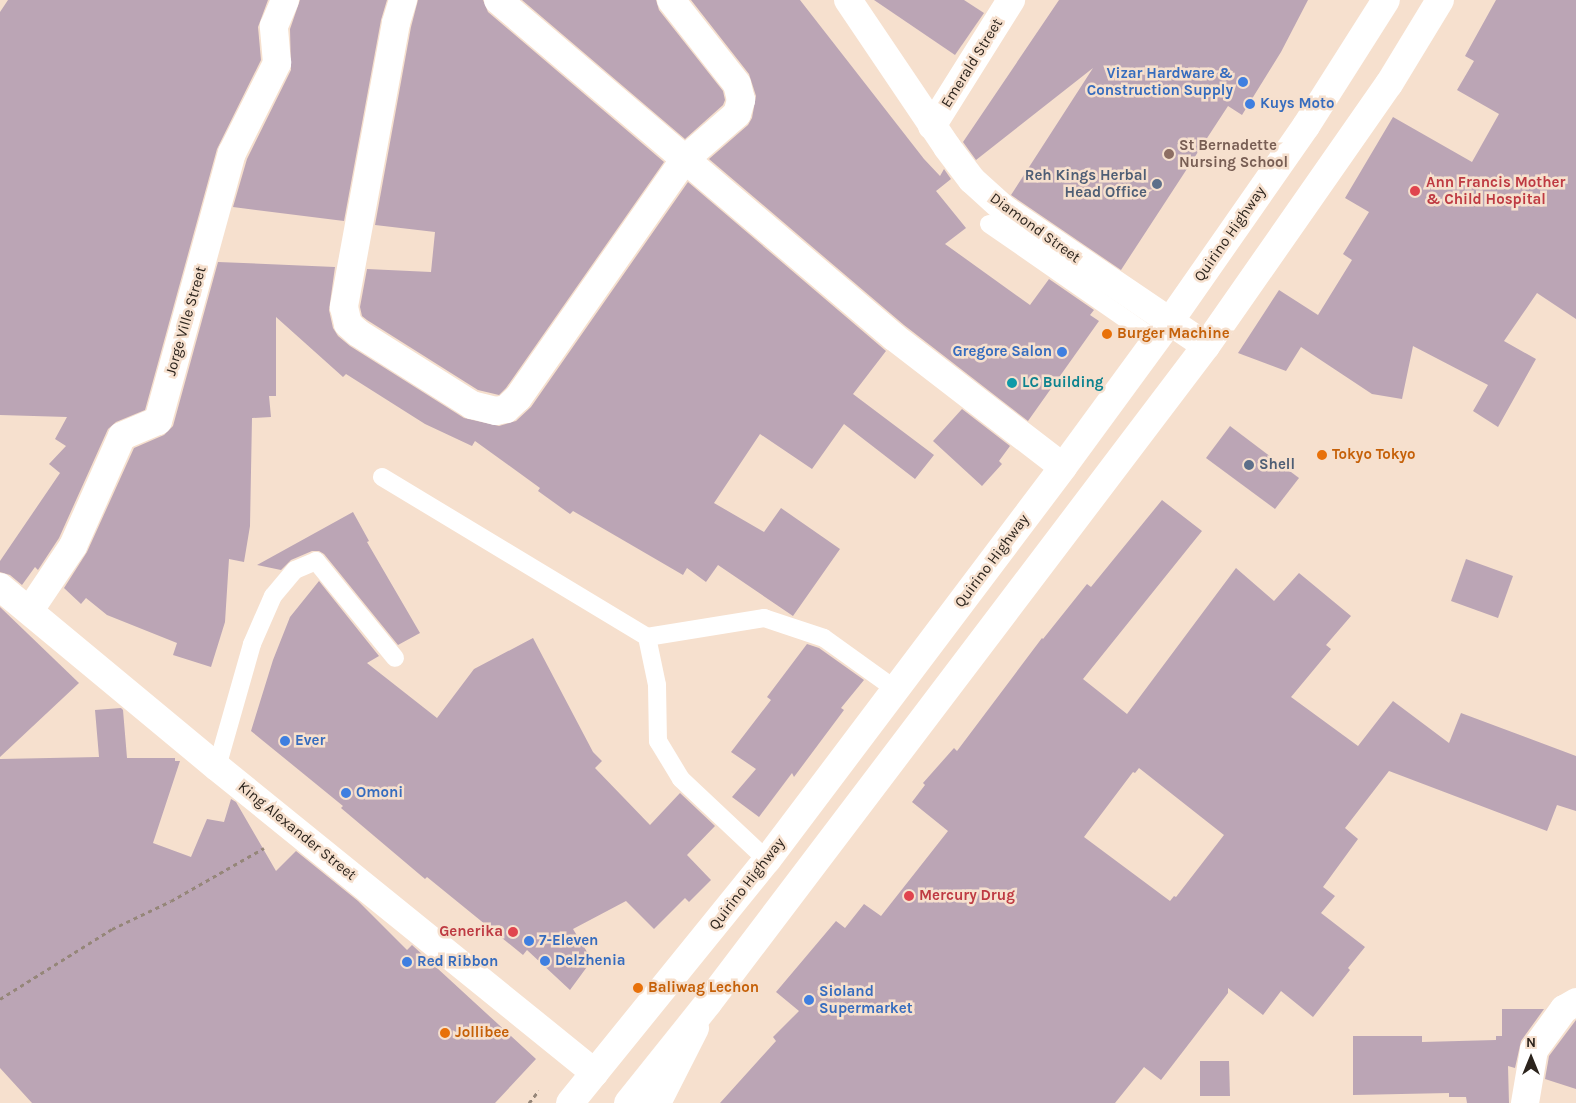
<!DOCTYPE html>
<style>
body{margin:0}
#map{position:relative;width:1576px;height:1103px;overflow:hidden;background:#f6e0ce;font-family:Karla,sans-serif}
div>[style]{position:absolute}
.building>*{inset:0;background:#bba5b5}
.path>*{height:3px;margin-top:-1.5px;transform-origin:0;background:repeating-linear-gradient(90deg,#958679 0 4px,transparent 0 8px)}
.service>*{height:18px;margin:-9px;padding:0 9px;transform-origin:9px;border-radius:9px;background:#fff}
.minor>*{height:28px;margin:-14px;padding:0 14px;transform-origin:14px;border-radius:14px;background:#fff}
.tertiary>*{height:28px;margin:-14px;padding:0 14px;transform-origin:14px;border-radius:14px;background:#fff}
.primary>*{height:28px;margin:-14px;padding:0 14px;transform-origin:14px;border-radius:14px;background:#fff}
.dots>*{width:14px;height:14px;translate:-50% -50%;box-sizing:border-box;border:2px solid #f6e0ce;border-radius:50%}
span{translate:-50% -50%;white-space:nowrap;text-align:center;line-height:1.15;-webkit-text-stroke:5px #f6e0ce;paint-order:stroke}
.street-label{font-size:15px;color:#2c241d}
.shop-label{font-size:15px;color:#366cbe;font-weight:700}
.right{translate:-100% -50%;text-align:right}
.left{translate:0 -50%;text-align:left}
.education-label{font-size:15px;color:#785e54;font-weight:700}
.service-label{font-size:15px;color:#4e5e75;font-weight:700}
.health-label{font-size:15px;color:#be3a42;font-weight:700}
.food-label{font-size:15px;color:#c56008;font-weight:700}
.culture-label{font-size:15px;color:#0d838f;font-weight:700}
.north{position:absolute;left:1506px;top:1033px;width:50px;height:50px;-webkit-text-stroke:4px #f6e0ce;paint-order:stroke;rotate:0deg;font-size:14px;font-weight:700;line-height:20px;text-align:center;color:#2c241d}
.north::after{content:'';display:block;margin:auto;width:18px;height:22px;background:#2c241d;clip-path:polygon(50% 0,100% 100%,50% 72%,0 100%)}
</style>
<div id="map">
<div class="building">
<i style="clip-path:polygon(8px 0,268px 0,258px 27px,261px 60px,217px 149px,145px 410px,116px 422px,108px 429px,59px 538px,38px 570px,35px 567px,22px 585px,10px 575px,0 572px,0 561px,60px 473px,49px 464px,66px 446px,55px 439px,67px 417px,0 415px,0 12px)"></i>
<i style="clip-path:polygon(300px 0,387px 0,381px 20px,344px 221px,233px 207px,247px 159px,291px 70px,290px 29px)"></i>
<i style="clip-path:polygon(418px 0,483px 0,488px 12px,664px 162px,506px 388px,499px 395px,478px 390px,367px 320px,362px 316px,360px 307px,367px 269px,431px 272px,435px 232px,375px 225px,411px 27px)"></i>
<i style="clip-path:polygon(522px 0,656px 0,659px 10px,723px 91px,725px 100px,723px 105px,685px 139px)"></i>
<i style="clip-path:polygon(691px 0,800px 0,924px 159px,940px 176px,944px 169px,951px 179px,936px 191px,966px 228px,945px 244px,1030px 305px,1049px 279px,1094px 310px,1090px 315px,1099px 321px,1028px 421px,904px 325px,709px 159px,748px 125px,752px 118px,756px 96px,749px 74px)"></i>
<i style="clip-path:polygon(874px 0,964px 0,984px 13px,955px 55px)"></i>
<i style="clip-path:polygon(1059px 0,1308px 0,1281px 52px,1242px 115px,1228px 106px,1121px 270px,1011px 195px,1093px 68px,976px 160px,963px 142px)"></i>
<i style="clip-path:polygon(1496px 0,1576px 0,1576px 319px,1537px 293px,1504px 341px,1536px 359px,1498px 427px,1473px 411px,1488px 385px,1413px 346px,1402px 399px,1372px 394px,1301px 347px,1286px 371px,1238px 353px,1279px 290px,1318px 315px,1352px 260px,1343px 254px,1369px 212px,1345px 198px,1393px 117px,1472px 162px,1499px 114px,1457px 90px,1474px 61px,1465px 56px)"></i>
<i style="clip-path:polygon(688px 182px,886px 351px,853px 394px,934px 455px,915px 479px,844px 424px,812px 469px,760px 434px,714px 503px,764px 532px,781px 508px,840px 549px,793px 616px,718px 565px,706px 582px,687px 568px,683px 575px,573px 511px,570px 514px,538px 491px,540px 488px,475px 441px,472px 446px,425px 424px,346px 374px,343px 377px,276px 317px,276px 396px,269px 396px,271px 417px,252px 418px,250px 526px,244px 562px,229px 559px,225px 622px,211px 667px,173px 655px,177px 643px,107px 615px,86px 598px,81px 604px,64px 588px,87px 552px,134px 448px,164px 435px,173px 426px,218px 262px,335px 267px,329px 310px,333px 328px,338px 336px,350px 346px,464px 418px,499px 426px,516px 421px,531px 407px)"></i>
<i style="clip-path:polygon(962px 409px,1010px 446px,999px 461px,1002px 464px,982px 486px,933px 441px)"></i>
<i style="clip-path:polygon(1230px 426px,1299px 478px,1275px 509px,1206px 458px)"></i>
<i style="clip-path:polygon(evenodd,1162px 500px,1202px 531px,1083px 679px,1127px 714px,1236px 568px,1274px 601px,1299px 573px,1351px 616px,1326px 645px,1331px 649px,1291px 697px,1358px 746px,1393px 701px,1449px 743px,1461px 713px,1576px 756px,1576px 811px,1557px 805px,1547px 831px,1389px 771px,1345px 828px,1358px 839px,1323px 887px,1335px 896px,1321px 913px,1365px 947px,1348px 968px,1350px 970px,1313px 1017px,1281px 991px,1263px 1015px,1228px 988px,1228px 993px,1161px 1080px,1144px 1067px,1115px 1103px,720px 1103px,776px 1041px,773px 1037px,799px 1011px,776px 992px,836px 921px,845px 928px,864px 904px,881px 916px,948px 831px,912px 802px,925px 785px,923px 783px,954px 748px,957px 751px,1042px 638px,1043px 639px,1087px 584px,1091px 587px,1162px 500px,1139px 768px,1224px 835px,1176px 897px,1174px 896px,1170px 901px,1084px 837px,1133px 772px,1135px 773px,1139px 768px)"></i>
<i style="clip-path:polygon(353px 512px,369px 541px,367px 542px,420px 633px,398px 645px,324px 554px,319px 551px,312px 551px,291px 560px,281px 570px,257px 565px)"></i>
<i style="clip-path:polygon(1466px 559px,1513px 576px,1498px 618px,1451px 601px)"></i>
<i style="clip-path:polygon(319px 581px,379px 656px,367px 663px,437px 718px,474px 669px,533px 638px,593px 752px,602px 761px,595px 768px,650px 825px,680px 793px,715px 826px,687px 855px,711px 880px,689px 902px,685px 898px,654px 929px,626px 901px,573px 929px,592px 960px,570px 990px,527px 950px,523px 955px,427px 877px,425px 879px,341px 808px,343px 806px,251px 731px,273px 660px,290px 617px)"></i>
<i style="clip-path:polygon(0 607px,79px 683px,0 757px)"></i>
<i style="clip-path:polygon(807px 644px,819px 648px,864px 680px,841px 708px,844px 710px,794px 777px,792px 773px,759px 817px,732px 797px,756px 769px,731px 752px,771px 700px,767px 697px)"></i>
<i style="clip-path:polygon(121px 708px,123px 710px,127px 758px,175px 758px,175px 761px,180px 761px,153px 843px,191px 857px,207px 819px,224px 822px,231px 799px,236px 802px,276px 871px,296px 851px,358px 901px,407px 950px,412px 945px,536px 1059px,495px 1103px,32px 1103px,0 1068px,0 759px,99px 757px,95px 710px)"></i>
<i style="clip-path:polygon(1502px 1009px,1544px 1009px,1521px 1041px,1515px 1068px,1508px 1066px,1509px 1103px,1467px 1103px,1466px 1097px,1449px 1097px,1449px 1093px,1353px 1095px,1353px 1036px,1422px 1036px,1422px 1042px,1496px 1040px,1496px 1036px,1502px 1036px)"></i>
<i style="clip-path:polygon(1576px 1020px,1576px 1089px,1545px 1079px,1549px 1056px)"></i>
<i style="clip-path:polygon(1200px 1061px,1229px 1061px,1230px 1096px,1200px 1096px)"></i>
</div>
<div class="path">
<i style="left:0;top:999px;width:132px;rotate:-32deg"></i>
<i style="left:112px;top:929px;width:65px;rotate:-25.4deg"></i>
<i style="left:171px;top:901px;width:107px;rotate:-29.7deg"></i>
<i style="left:529px;top:1103px;width:16px;rotate:-52deg"></i>
</div>
<div class="service">
<i style="left:989px;top:224px;width:203px;rotate:34.8deg"></i>
<i style="left:382px;top:477px;width:310px;rotate:31.1deg"></i>
<i style="left:647px;top:637px;width:49px;rotate:78.2deg"></i>
<i style="left:657px;top:685px;width:56px;rotate:89deg"></i>
<i style="left:658px;top:741px;width:44px;rotate:58.8deg"></i>
<i style="left:681px;top:779px;width:118px;rotate:43.3deg"></i>
<i style="left:647px;top:637px;width:119px;rotate:-9.2deg"></i>
<i style="left:764px;top:618px;width:63px;rotate:18.4deg"></i>
<i style="left:824px;top:638px;width:87px;rotate:35.7deg"></i>
<i style="left:217px;top:767px;width:128px;rotate:-74.1deg"></i>
<i style="left:252px;top:644px;width:52px;rotate:-66.4deg"></i>
<i style="left:273px;top:596px;width:34px;rotate:-50deg"></i>
<i style="left:295px;top:570px;width:23px;rotate:-23deg"></i>
<i style="left:316px;top:561px;width:125px;rotate:50.8deg"></i>
</div>
<div class="minor">
<i style="left:403px;top:0;width:24px;rotate:107deg"></i>
<i style="left:396px;top:23px;width:289px;rotate:100.4deg"></i>
<i style="left:344px;top:307px;width:17px;rotate:77deg"></i>
<i style="left:348px;top:324px;width:13px;rotate:42deg"></i>
<i style="left:358px;top:333px;width:135px;rotate:32.3deg"></i>
<i style="left:472px;top:405px;width:25px;rotate:14deg"></i>
<i style="left:496px;top:411px;width:10px;rotate:-11deg"></i>
<i style="left:506px;top:409px;width:16px;rotate:-43deg"></i>
<i style="left:518px;top:398px;width:290px;rotate:-55.1deg"></i>
<i style="left:684px;top:160px;width:70px;rotate:-41deg"></i>
<i style="left:737px;top:114px;width:15px;rotate:-74deg"></i>
<i style="left:741px;top:100px;width:16px;rotate:-104deg"></i>
<i style="left:737px;top:84px;width:107px;rotate:-128.2deg"></i>
<i style="left:498px;top:0;width:520px;rotate:40.4deg"></i>
<i style="left:894px;top:337px;width:213px;rotate:37.6deg"></i>
<i style="left:848px;top:0;width:177px;rotate:56deg"></i>
<i style="left:947px;top:147px;width:41px;rotate:52.9deg"></i>
<i style="left:972px;top:180px;width:43px;rotate:42.2deg"></i>
<i style="left:1004px;top:209px;width:244px;rotate:34.1deg"></i>
<i style="left:932px;top:126px;width:149px;rotate:-57.9deg"></i>
<i style="left:30px;top:610px;width:77px;rotate:-56.1deg"></i>
<i style="left:73px;top:546px;width:120px;rotate:-66deg"></i>
<i style="left:122px;top:436px;width:39px;rotate:-23deg"></i>
<i style="left:158px;top:421px;width:278px;rotate:-74.6deg"></i>
<i style="left:232px;top:153px;width:101px;rotate:-63.4deg"></i>
<i style="left:277px;top:63px;width:37px;rotate:-95deg"></i>
<i style="left:274px;top:26px;width:28px;rotate:-67deg"></i>
<i style="left:657px;top:1103px;width:84px;rotate:-63.1deg"></i>
<i style="left:1525px;top:1103px;width:54px;rotate:-80.4deg"></i>
<i style="left:1534px;top:1050px;width:51px;rotate:-53.8deg"></i>
<i style="left:1564px;top:1009px;width:14px;rotate:-30deg"></i>
</div>
<div class="tertiary">
<i style="left:0;top:587px;width:282px;rotate:39.7deg"></i>
<i style="left:217px;top:767px;width:486px;rotate:39deg"></i>
</div>
<div class="primary">
<i style="left:570px;top:1103px;width:313px;rotate:-51deg"></i>
<i style="left:767px;top:860px;width:492px;rotate:-53deg"></i>
<i style="left:1063px;top:467px;width:181px;rotate:-53.8deg"></i>
<i style="left:1170px;top:321px;width:238px;rotate:-55.1deg"></i>
<i style="left:1306px;top:126px;width:149px;rotate:-57.6deg"></i>
<i style="left:628px;top:1103px;width:128px;rotate:-51.3deg"></i>
<i style="left:708px;top:1003px;width:824px;rotate:-52.84deg"></i>
<i style="left:1206px;top:346px;width:320px;rotate:-55.1deg"></i>
<i style="left:1389px;top:84px;width:98px;rotate:-58.7deg"></i>
</div>
<div class="dots">
<i style="left:1243px;top:82px;background:#3f7fe0"></i>
<i style="left:1250px;top:104px;background:#3f7fe0"></i>
<i style="left:1169px;top:154px;background:#8d6e63"></i>
<i style="left:1157px;top:184px;background:#5c6f8a"></i>
<i style="left:1415px;top:191px;background:#e0444e"></i>
<i style="left:1107px;top:334px;background:#e8710a"></i>
<i style="left:1062px;top:352px;background:#3f7fe0"></i>
<i style="left:1012px;top:383px;background:#0f9aa8"></i>
<i style="left:1322px;top:455px;background:#e8710a"></i>
<i style="left:1249px;top:465px;background:#5c6f8a"></i>
<i style="left:285px;top:741px;background:#3f7fe0"></i>
<i style="left:346px;top:793px;background:#3f7fe0"></i>
<i style="left:909px;top:896px;background:#e0444e"></i>
<i style="left:513px;top:932px;background:#e0444e"></i>
<i style="left:529px;top:941px;background:#3f7fe0"></i>
<i style="left:545px;top:961px;background:#3f7fe0"></i>
<i style="left:407px;top:962px;background:#3f7fe0"></i>
<i style="left:638px;top:988px;background:#e8710a"></i>
<i style="left:809px;top:1000px;background:#3f7fe0"></i>
<i style="left:445px;top:1033px;background:#e8710a"></i>
</div>
<div class="street-label">
<span style="left:972px;top:63px;rotate:-58deg">Emerald Street</span>
<span style="left:1035px;top:228px;rotate:36deg">Diamond Street</span>
<span style="left:1230px;top:234px;rotate:-55deg">Quirino Highway</span>
<span style="left:186px;top:321px;rotate:-74deg">Jorge Ville Street</span>
<span style="left:992px;top:561px;rotate:-53deg">Quirino Highway</span>
<span style="left:297px;top:831px;rotate:39deg">King Alexander Street</span>
<span style="left:747px;top:884px;rotate:-52deg">Quirino Highway</span>
</div>
<div class="shop-label">
<span class="right" style="left:1233px;top:82px">Vizar Hardware &amp;<br>Construction Supply</span>
<span class="left" style="left:1260px;top:104px">Kuys Moto</span>
<span class="right" style="left:1052px;top:352px">Gregore Salon</span>
<span class="left" style="left:295px;top:741px">Ever</span>
<span class="left" style="left:356px;top:793px">Omoni</span>
<span class="left" style="left:539px;top:941px">7-Eleven</span>
<span class="left" style="left:555px;top:961px">Delzhenia</span>
<span class="left" style="left:417px;top:962px">Red Ribbon</span>
<span class="left" style="left:819px;top:1000px">Sioland<br>Supermarket</span>
</div>
<div class="education-label">
<span class="left" style="left:1179px;top:154px">St Bernadette<br>Nursing School</span>
</div>
<div class="service-label">
<span class="right" style="left:1147px;top:184px">Reh Kings Herbal<br>Head Office</span>
<span class="left" style="left:1259px;top:465px">Shell</span>
</div>
<div class="health-label">
<span class="left" style="left:1426px;top:191px">Ann Francis Mother<br>&amp; Child Hospital</span>
<span class="left" style="left:919px;top:896px">Mercury Drug</span>
<span class="right" style="left:503px;top:932px">Generika</span>
</div>
<div class="food-label">
<span class="left" style="left:1117px;top:334px">Burger Machine</span>
<span class="left" style="left:1332px;top:455px">Tokyo Tokyo</span>
<span class="left" style="left:648px;top:988px">Baliwag Lechon</span>
<span class="left" style="left:455px;top:1033px">Jollibee</span>
</div>
<div class="culture-label">
<span class="left" style="left:1022px;top:383px">LC Building</span>
</div>
<div class="north">N</div>
</div>
